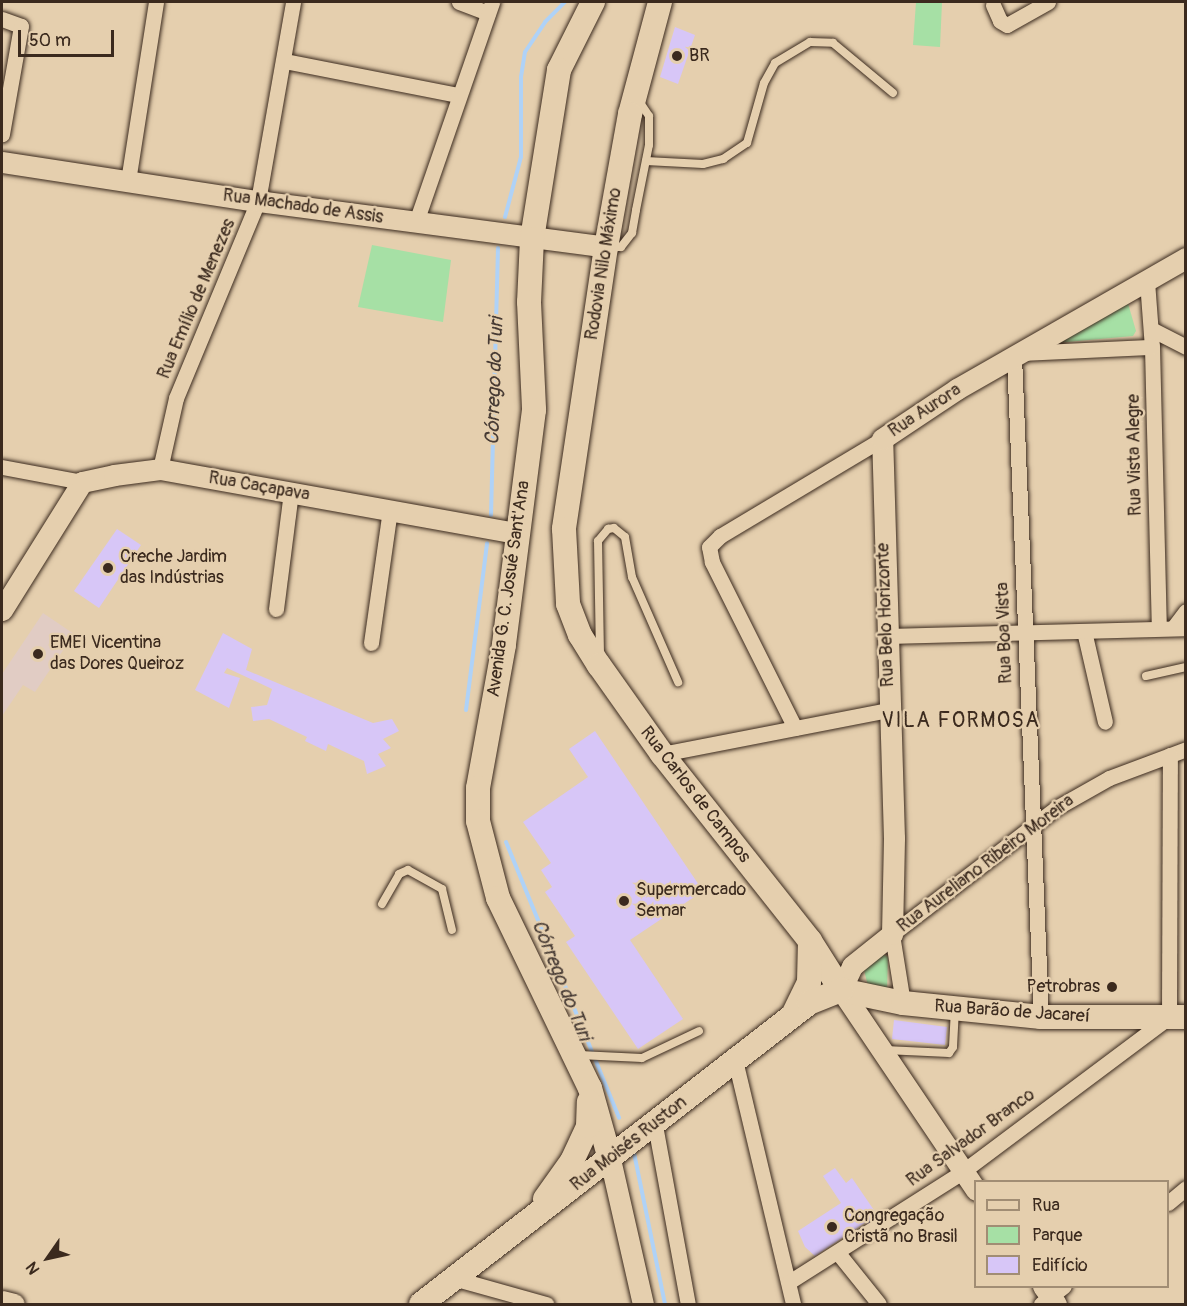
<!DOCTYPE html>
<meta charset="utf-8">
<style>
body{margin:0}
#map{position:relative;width:1187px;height:1306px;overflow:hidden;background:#e5cfae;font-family:Pangolin,sans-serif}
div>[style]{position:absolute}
.built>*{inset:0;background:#e1ccc4}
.green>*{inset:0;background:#a6e0a5}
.stream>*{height:4px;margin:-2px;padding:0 2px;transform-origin:2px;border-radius:2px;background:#afd2f7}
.building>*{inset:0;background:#d7c6f7}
.roads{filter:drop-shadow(0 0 2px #3b2a1e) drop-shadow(0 0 2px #3b2a1e)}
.lane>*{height:8px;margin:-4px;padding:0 4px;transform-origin:4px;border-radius:4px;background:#e5cfae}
.street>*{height:15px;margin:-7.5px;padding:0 7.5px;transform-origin:7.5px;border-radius:7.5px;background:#e5cfae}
.secondary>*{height:21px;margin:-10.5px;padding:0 10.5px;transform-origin:10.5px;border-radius:10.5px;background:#e5cfae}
.primary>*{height:24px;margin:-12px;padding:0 12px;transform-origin:12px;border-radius:12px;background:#e5cfae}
.dots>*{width:16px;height:16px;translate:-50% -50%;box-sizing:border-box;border:3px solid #e5cfae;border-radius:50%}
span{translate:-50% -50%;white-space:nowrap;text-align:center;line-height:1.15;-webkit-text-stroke:4.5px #e5cfae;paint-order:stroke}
.poi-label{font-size:18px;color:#3b2a1e}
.left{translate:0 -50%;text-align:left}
.right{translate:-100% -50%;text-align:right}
.street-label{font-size:18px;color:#3b2a1e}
.water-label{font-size:20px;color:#473b34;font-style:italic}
.quarter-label{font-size:21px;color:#3b2a1e;letter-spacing:1.5px}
.frame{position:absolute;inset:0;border:3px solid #3b2a1e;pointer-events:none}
.legend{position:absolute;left:974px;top:1180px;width:195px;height:108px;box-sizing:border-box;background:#e5cfae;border:2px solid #a18d74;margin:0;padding:8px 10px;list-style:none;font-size:18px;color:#3b2a1e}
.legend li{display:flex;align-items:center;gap:12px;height:30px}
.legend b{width:30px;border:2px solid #a18d74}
.north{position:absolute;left:18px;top:1228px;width:60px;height:60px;-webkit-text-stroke:4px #e5cfae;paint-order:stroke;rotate:236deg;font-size:16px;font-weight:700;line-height:24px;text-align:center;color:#3b2a1e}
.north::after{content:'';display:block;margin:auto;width:21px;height:27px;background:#3b2a1e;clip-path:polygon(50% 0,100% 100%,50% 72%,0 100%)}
.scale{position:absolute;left:18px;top:30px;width:96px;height:27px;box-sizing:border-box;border:3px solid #3b2a1e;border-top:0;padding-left:8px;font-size:18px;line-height:21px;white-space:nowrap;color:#3b2a1e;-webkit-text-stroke:4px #e5cfae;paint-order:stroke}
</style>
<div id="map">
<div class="built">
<i style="clip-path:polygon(43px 613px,74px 634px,35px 692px,23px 685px,2px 716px,2px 674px)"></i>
</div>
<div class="green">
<i style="clip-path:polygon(916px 2px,942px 2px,940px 47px,913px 45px)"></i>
<i style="clip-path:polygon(372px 245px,451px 260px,443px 322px,358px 307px)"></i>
<i style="clip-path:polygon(1127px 300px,1136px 331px,1133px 336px,1056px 343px)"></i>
<i style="clip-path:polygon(881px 953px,888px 957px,887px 989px,868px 986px,863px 966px)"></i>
</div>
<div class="stream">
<i style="left:505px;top:217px;width:62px;rotate:-75.1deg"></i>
<i style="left:521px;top:157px;width:80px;rotate:-90deg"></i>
<i style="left:521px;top:77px;width:25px;rotate:-81deg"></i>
<i style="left:525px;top:52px;width:36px;rotate:-56deg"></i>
<i style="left:545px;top:22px;width:28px;rotate:-45deg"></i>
<i style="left:491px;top:515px;width:267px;rotate:-88.5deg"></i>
<i style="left:466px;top:710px;width:168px;rotate:-82.8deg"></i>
<i style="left:506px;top:842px;width:298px;rotate:67.7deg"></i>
<i style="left:634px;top:1153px;width:154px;rotate:78.4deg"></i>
</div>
<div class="building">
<i style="clip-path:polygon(675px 27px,695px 35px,678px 84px,660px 77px)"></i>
<i style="clip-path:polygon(117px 529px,141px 545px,99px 608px,74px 591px)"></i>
<i style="clip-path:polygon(223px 633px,252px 649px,246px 670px,373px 723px,392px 719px,399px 731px,383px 739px,391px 748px,378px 754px,386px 766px,367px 774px,364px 761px,328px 744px,326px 751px,305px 741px,307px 737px,269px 719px,253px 721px,251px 707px,267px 705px,272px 689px,227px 668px,224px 673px,240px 678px,229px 708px,195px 690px)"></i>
<i style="clip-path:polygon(595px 731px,703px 891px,630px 940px,683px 1019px,638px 1049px,566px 942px,575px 936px,545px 892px,552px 887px,541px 870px,551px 863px,523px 822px,588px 777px,569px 749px)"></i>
<i style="clip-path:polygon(894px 1020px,947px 1027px,945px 1045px,892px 1039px)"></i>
<i style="clip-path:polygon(835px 1168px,846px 1183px,852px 1178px,880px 1219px,868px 1226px,866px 1222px,815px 1256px,805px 1247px,798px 1231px,841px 1203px,823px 1176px)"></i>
</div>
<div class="roads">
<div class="lane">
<i style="left:646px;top:161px;width:57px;rotate:3deg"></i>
<i style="left:703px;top:164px;width:21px;rotate:-14deg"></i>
<i style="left:723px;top:159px;width:29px;rotate:-34deg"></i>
<i style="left:747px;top:143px;width:62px;rotate:-74.2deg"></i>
<i style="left:764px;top:83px;width:23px;rotate:-61deg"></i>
<i style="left:775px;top:63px;width:41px;rotate:-31deg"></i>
<i style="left:810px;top:42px;width:23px;rotate:2deg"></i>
<i style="left:833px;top:43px;width:78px;rotate:39.8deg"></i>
<i style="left:610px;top:247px;width:11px"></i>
<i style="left:621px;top:247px;width:18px;rotate:-52deg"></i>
<i style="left:632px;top:233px;width:23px;rotate:-80deg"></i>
<i style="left:636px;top:210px;width:66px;rotate:-78.7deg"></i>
<i style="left:649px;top:145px;width:29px;rotate:-90deg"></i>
<i style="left:649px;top:116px;width:18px;rotate:-124deg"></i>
<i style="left:600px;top:655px;width:114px;rotate:-91deg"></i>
<i style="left:598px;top:541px;width:16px;rotate:-50deg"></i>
<i style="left:608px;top:529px;width:6px;rotate:-9deg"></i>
<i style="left:614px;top:528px;width:14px;rotate:39deg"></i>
<i style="left:625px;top:537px;width:41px;rotate:80.1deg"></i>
<i style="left:632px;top:577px;width:115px;rotate:66.3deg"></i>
<i style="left:1146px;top:676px;width:41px;rotate:-12.7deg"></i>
<i style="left:382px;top:904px;width:34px;rotate:-60deg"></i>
<i style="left:399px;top:874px;width:10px;rotate:-24deg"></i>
<i style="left:408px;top:870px;width:39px;rotate:29deg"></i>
<i style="left:442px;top:889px;width:42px;rotate:76.3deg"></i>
<i style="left:885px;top:1050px;width:64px;rotate:2.7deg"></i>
<i style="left:949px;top:1053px;width:7px;rotate:-56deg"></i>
<i style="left:953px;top:1047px;width:36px;rotate:-87deg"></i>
<i style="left:579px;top:1055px;width:63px;rotate:2.7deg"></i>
<i style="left:642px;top:1058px;width:63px;rotate:-25.3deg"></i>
</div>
<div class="street">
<i style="left:459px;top:2px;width:31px;rotate:21deg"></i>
<i style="left:993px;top:5px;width:17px;rotate:66deg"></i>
<i style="left:1000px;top:21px;width:8px;rotate:30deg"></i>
<i style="left:1007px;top:25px;width:47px;rotate:-29.3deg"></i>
<i style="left:2px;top:19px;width:20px;rotate:20deg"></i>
<i style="left:21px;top:26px;width:110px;rotate:100deg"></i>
<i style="left:285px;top:61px;width:177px;rotate:11.1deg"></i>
<i style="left:128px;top:181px;width:181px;rotate:-81.1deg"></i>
<i style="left:416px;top:222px;width:233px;rotate:-70.9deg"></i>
<i style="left:1147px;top:281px;width:66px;rotate:85.7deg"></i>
<i style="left:1152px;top:347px;width:281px;rotate:88.6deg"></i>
<i style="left:1151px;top:329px;width:39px;rotate:27deg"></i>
<i style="left:1023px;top:353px;width:129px;rotate:-2.7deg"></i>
<i style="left:1014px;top:356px;width:662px;rotate:87.66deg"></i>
<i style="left:2px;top:467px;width:81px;rotate:10.6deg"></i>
<i style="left:160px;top:469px;width:73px;rotate:-77.3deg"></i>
<i style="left:176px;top:398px;width:213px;rotate:-67.4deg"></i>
<i style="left:258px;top:201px;width:202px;rotate:-80deg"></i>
<i style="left:276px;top:609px;width:118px;rotate:-82.7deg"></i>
<i style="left:1173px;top:628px;width:21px;rotate:-53deg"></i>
<i style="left:1084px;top:631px;width:93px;rotate:77deg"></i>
<i style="left:885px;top:636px;width:301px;rotate:-1.5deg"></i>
<i style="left:371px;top:643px;width:135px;rotate:-81.9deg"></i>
<i style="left:795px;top:728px;width:186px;rotate:-116.6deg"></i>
<i style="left:712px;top:562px;width:15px;rotate:-101deg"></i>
<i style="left:709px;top:547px;width:16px;rotate:-45deg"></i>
<i style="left:720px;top:536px;width:189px;rotate:-30.9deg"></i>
<i style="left:662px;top:754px;width:230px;rotate:-11deg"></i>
<i style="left:903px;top:1003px;width:70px;rotate:-99.1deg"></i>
<i style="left:892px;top:934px;width:207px;rotate:-37.5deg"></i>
<i style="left:1056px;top:808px;width:61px;rotate:-29.5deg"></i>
<i style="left:1109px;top:778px;width:82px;rotate:-20.6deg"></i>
<i style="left:735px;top:1060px;width:251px;rotate:76.6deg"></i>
<i style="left:655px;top:1125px;width:182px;rotate:79.6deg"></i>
<i style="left:1168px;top:1203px;width:23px;rotate:-40deg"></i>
<i style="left:838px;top:1253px;width:65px;rotate:51.2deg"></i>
<i style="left:453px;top:1278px;width:97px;rotate:15.6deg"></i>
<i style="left:789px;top:1282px;width:205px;rotate:-32.4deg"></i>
<i style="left:962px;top:1172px;width:259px;rotate:-36.8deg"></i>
<i style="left:1169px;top:1017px;width:262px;rotate:-89.8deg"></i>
<i style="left:1041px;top:1304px;width:29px;rotate:-38deg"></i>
</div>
<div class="secondary">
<i style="left:2px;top:162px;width:259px;rotate:8.7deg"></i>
<i style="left:258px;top:201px;width:351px;rotate:7.5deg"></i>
<i style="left:2px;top:610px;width:151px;rotate:-58deg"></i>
<i style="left:82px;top:482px;width:33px;rotate:-12deg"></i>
<i style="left:114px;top:475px;width:46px;rotate:-7.4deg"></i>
<i style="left:160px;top:469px;width:363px;rotate:10.2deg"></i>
<i style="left:610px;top:1159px;width:149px;rotate:77.2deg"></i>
<i style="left:976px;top:1190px;width:241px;rotate:-124deg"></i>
<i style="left:841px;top:990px;width:26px;rotate:-65deg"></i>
<i style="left:852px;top:966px;width:51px;rotate:-38.7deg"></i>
<i style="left:892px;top:934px;width:96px;rotate:-88.8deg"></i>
<i style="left:894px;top:838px;width:399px;rotate:-91.7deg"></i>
<i style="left:882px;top:439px;width:90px;rotate:-33.7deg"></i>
<i style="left:957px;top:389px;width:264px;rotate:-29.8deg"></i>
<i style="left:1043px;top:1286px;width:22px;rotate:54deg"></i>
<i style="left:2px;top:1301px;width:12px;rotate:14deg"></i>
</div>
<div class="primary">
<i style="left:593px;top:2px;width:76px;rotate:116.6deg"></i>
<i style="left:559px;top:70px;width:171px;rotate:99.1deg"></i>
<i style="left:532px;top:239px;width:63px;rotate:92.7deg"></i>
<i style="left:529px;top:302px;width:108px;rotate:87.3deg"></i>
<i style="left:534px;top:410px;width:237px;rotate:97.3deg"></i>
<i style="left:504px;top:645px;width:145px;rotate:100.3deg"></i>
<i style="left:478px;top:788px;width:33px;rotate:90deg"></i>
<i style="left:478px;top:821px;width:80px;rotate:75.4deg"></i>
<i style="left:498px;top:898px;width:211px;rotate:64.2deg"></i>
<i style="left:590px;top:1088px;width:74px;rotate:74.3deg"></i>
<i style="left:660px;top:2px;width:116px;rotate:105deg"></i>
<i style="left:630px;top:114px;width:135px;rotate:100.2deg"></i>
<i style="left:606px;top:247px;width:285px;rotate:98.5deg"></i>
<i style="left:564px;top:529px;width:75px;rotate:86.9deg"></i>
<i style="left:568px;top:604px;width:33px;rotate:69deg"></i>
<i style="left:580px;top:635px;width:36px;rotate:58deg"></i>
<i style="left:599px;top:665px;width:109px;rotate:54.7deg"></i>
<i style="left:662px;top:754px;width:238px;rotate:51.6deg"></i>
<i style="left:810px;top:941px;width:58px;rotate:57.7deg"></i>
<i style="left:841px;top:990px;width:63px;rotate:11.8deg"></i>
<i style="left:903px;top:1003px;width:139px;rotate:5.8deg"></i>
<i style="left:1041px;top:1017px;width:145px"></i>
<i style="left:794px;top:1013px;width:34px;rotate:-64deg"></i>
<i style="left:809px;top:982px;width:41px;rotate:-88.6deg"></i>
<i style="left:545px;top:1199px;width:47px;rotate:-54.6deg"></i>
<i style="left:572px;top:1161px;width:38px;rotate:-65deg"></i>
<i style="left:588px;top:1126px;width:24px;rotate:-88deg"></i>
<i style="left:421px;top:1304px;width:491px;rotate:-37.8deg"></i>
<i style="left:809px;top:1003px;width:35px;rotate:-22deg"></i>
</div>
</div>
<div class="dots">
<i style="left:677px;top:56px;background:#3b2a1e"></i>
<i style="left:108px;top:568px;background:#3b2a1e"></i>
<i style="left:38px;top:654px;background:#3b2a1e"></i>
<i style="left:624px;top:901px;background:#3b2a1e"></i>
<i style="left:1112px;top:987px;background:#3b2a1e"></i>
<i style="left:832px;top:1227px;background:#3b2a1e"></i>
</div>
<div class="poi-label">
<span class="left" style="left:689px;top:56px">BR</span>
<span class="left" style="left:120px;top:568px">Creche Jardim<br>das Indústrias</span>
<span class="left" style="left:50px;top:654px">EMEI Vicentina<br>das Dores Queiroz</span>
<span class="left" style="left:636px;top:901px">Supermercado<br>Semar</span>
<span class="right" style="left:1100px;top:987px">Petrobras</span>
<span class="left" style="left:844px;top:1227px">Congregação<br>Cristã no Brasil</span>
</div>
<div class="street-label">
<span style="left:303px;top:207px;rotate:8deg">Rua Machado de Assis</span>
<span style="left:604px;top:264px;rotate:-81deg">Rodovia Nilo Máximo</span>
<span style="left:197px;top:299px;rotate:-67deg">Rua Emílio de Menezes</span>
<span style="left:925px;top:411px;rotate:-33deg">Rua Aurora</span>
<span style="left:1135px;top:455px;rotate:-91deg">Rua Vista Alegre</span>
<span style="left:259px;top:487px;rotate:10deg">Rua Caçapava</span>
<span style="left:509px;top:589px;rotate:-82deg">Avenida G. C. Josué Sant'Ana</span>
<span style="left:886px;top:615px;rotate:-92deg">Rua Belo Horizonte</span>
<span style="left:1005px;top:633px;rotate:-92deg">Rua Boa Vista</span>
<span style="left:695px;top:795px;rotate:52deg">Rua Carlos de Campos</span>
<span style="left:986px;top:864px;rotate:-37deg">Rua Aureliano Ribeiro Moreira</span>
<span style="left:1012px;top:1012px;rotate:4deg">Rua Barão de Jacareí</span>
<span style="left:971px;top:1138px;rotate:-36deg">Rua Salvador Branco</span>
<span style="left:629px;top:1144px;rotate:-38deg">Rua Moisés Ruston</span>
</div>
<div class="water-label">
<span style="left:494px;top:381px;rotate:-88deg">Córrego do Turi</span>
<span style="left:562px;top:980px;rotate:68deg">Córrego do Turi</span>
</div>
<div class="quarter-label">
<span style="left:961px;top:721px">VILA FORMOSA</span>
</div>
<div class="frame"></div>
<ul class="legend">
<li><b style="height:8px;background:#e5cfae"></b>Rua</li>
<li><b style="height:16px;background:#a6e0a5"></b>Parque</li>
<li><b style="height:16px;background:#d7c6f7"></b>Edifício</li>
</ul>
<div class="north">N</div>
<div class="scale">50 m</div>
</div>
